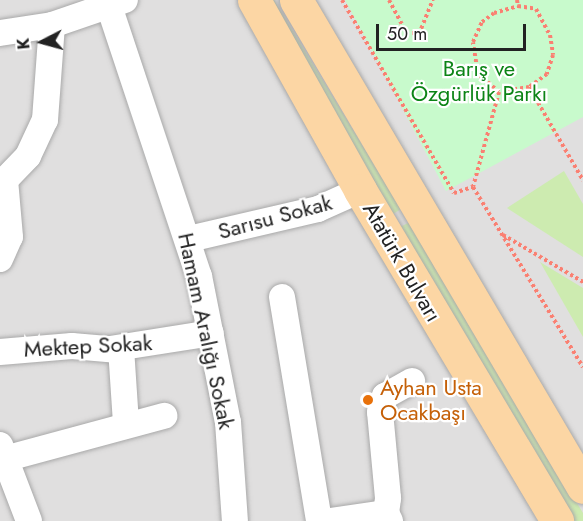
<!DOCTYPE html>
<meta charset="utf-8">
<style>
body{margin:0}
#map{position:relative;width:583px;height:521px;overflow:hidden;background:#f2efe9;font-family:Jost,sans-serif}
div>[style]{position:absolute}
.residential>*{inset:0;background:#e0dfdf}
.grass>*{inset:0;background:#cdebb0}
.park>*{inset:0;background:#c8facc}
.path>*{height:4px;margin-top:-2px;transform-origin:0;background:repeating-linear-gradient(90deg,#fa8072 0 3px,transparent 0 6px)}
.roads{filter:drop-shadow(0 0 2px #a9a9a9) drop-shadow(0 0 2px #a9a9a9)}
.minor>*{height:26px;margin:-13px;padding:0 13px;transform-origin:13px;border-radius:13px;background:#fff}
.major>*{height:33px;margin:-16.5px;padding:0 16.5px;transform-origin:16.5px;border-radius:16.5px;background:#fcd6a4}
.dots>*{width:16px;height:16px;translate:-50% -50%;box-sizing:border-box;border:3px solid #fff;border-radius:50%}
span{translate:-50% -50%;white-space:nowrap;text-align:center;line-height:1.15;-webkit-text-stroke:4.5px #fff;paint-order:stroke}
.park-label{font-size:22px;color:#0c8416}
.street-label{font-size:22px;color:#222}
.food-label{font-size:22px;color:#c56008}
.left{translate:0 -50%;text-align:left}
.north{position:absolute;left:12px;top:12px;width:60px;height:60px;-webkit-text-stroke:4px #fff;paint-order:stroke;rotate:264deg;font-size:16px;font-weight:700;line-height:24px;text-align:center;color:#222}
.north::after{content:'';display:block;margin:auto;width:21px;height:27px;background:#222;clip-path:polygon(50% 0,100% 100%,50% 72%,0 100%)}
.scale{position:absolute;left:376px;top:24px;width:150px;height:27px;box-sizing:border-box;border:3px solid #222;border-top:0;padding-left:8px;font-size:18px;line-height:21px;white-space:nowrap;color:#222;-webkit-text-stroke:4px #fff;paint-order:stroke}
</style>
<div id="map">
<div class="residential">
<i style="clip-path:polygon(0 0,583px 0,583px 521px,0 521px)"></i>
</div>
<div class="grass">
<i style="clip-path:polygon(262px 0,274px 0,401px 209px,390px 216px)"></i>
<i style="clip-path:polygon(564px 171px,583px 204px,583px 257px,507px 208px)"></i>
<i style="clip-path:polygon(410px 222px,583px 513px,583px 521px,568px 521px,396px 229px)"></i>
<i style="clip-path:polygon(540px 262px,583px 288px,583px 337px)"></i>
</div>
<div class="park">
<i style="clip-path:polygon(345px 0,583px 0,583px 117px,446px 191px)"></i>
</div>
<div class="path">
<i style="left:342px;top:0;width:223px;rotate:59.9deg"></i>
<i style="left:454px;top:193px;width:20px;rotate:-18deg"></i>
<i style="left:389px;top:0;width:36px;rotate:62deg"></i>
<i style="left:406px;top:32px;width:13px;rotate:9deg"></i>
<i style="left:419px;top:34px;width:37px;rotate:-68deg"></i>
<i style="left:517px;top:0;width:6px;rotate:81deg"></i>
<i style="left:518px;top:6px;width:18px;rotate:9deg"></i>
<i style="left:536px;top:9px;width:30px;rotate:62deg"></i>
<i style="left:550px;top:35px;width:20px;rotate:81deg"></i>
<i style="left:553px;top:55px;width:20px;rotate:108deg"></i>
<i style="left:547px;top:74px;width:22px;rotate:144deg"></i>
<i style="left:529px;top:87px;width:30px;rotate:171deg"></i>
<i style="left:499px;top:92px;width:28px;rotate:-139deg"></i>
<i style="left:478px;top:74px;width:32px;rotate:-99deg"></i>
<i style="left:473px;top:42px;width:22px;rotate:-66deg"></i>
<i style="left:482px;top:22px;width:15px;rotate:-37deg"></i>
<i style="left:494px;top:13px;width:25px;rotate:-16deg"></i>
<i style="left:529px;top:87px;width:108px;rotate:59.9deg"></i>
<i style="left:499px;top:92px;width:98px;rotate:105.3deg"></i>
<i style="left:473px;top:187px;width:211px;rotate:58.6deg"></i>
<i style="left:503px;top:235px;width:93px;rotate:30.4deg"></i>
</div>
<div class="roads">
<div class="minor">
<i style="left:107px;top:0;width:291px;rotate:71.6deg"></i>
<i style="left:199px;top:276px;width:149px;rotate:78.8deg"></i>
<i style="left:228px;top:422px;width:99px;rotate:86deg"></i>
<i style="left:0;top:33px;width:53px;rotate:-8.7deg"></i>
<i style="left:52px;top:25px;width:77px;rotate:-18.9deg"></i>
<i style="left:189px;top:239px;width:132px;rotate:-13.1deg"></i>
<i style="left:318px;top:209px;width:46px;rotate:-24.3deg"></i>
<i style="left:0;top:259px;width:24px;rotate:-66deg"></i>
<i style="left:10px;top:237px;width:57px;rotate:-95deg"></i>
<i style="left:5px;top:180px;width:33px;rotate:-46deg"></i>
<i style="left:28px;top:156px;width:40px;rotate:-65deg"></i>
<i style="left:45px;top:120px;width:95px;rotate:-85.8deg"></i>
<i style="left:282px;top:297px;width:227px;rotate:80.6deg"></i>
<i style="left:121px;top:348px;width:76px;rotate:86.2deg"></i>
<i style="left:0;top:352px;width:72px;rotate:-4.8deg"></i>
<i style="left:72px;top:346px;width:38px;rotate:5deg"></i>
<i style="left:110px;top:349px;width:102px;rotate:-9deg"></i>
<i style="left:0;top:445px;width:81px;rotate:69.1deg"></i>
<i style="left:8px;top:458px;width:162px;rotate:-15.1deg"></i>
<i style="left:330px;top:521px;width:57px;rotate:-8.1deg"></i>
<i style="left:390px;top:521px;width:9px;rotate:-117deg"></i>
<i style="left:386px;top:513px;width:15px;rotate:-82deg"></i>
<i style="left:388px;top:498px;width:86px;rotate:-95.3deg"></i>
<i style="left:380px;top:412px;width:17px;rotate:-73deg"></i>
<i style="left:385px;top:396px;width:31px;rotate:-29deg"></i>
</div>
<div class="major">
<i style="left:254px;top:0;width:218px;rotate:60.8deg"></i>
<i style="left:360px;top:190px;width:385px;rotate:59.2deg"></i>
<i style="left:296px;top:0;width:565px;rotate:59.49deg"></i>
</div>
</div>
<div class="dots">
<i style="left:368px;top:400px;background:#e8710a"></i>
</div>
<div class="park-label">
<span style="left:479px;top:81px">Barış ve<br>Özgürlük Parkı</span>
</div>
<div class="street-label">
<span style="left:275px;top:217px;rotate:-15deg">Sarısu Sokak</span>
<span style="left:402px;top:262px;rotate:60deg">Atatürk Bulvarı</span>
<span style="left:206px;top:331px;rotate:78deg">Hamam Aralığı Sokak</span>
<span style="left:88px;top:346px;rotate:-3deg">Mektep Sokak</span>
</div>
<div class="food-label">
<span class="left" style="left:380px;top:400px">Ayhan Usta<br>Ocakbaşı</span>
</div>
<div class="north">K</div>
<div class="scale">50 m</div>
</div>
